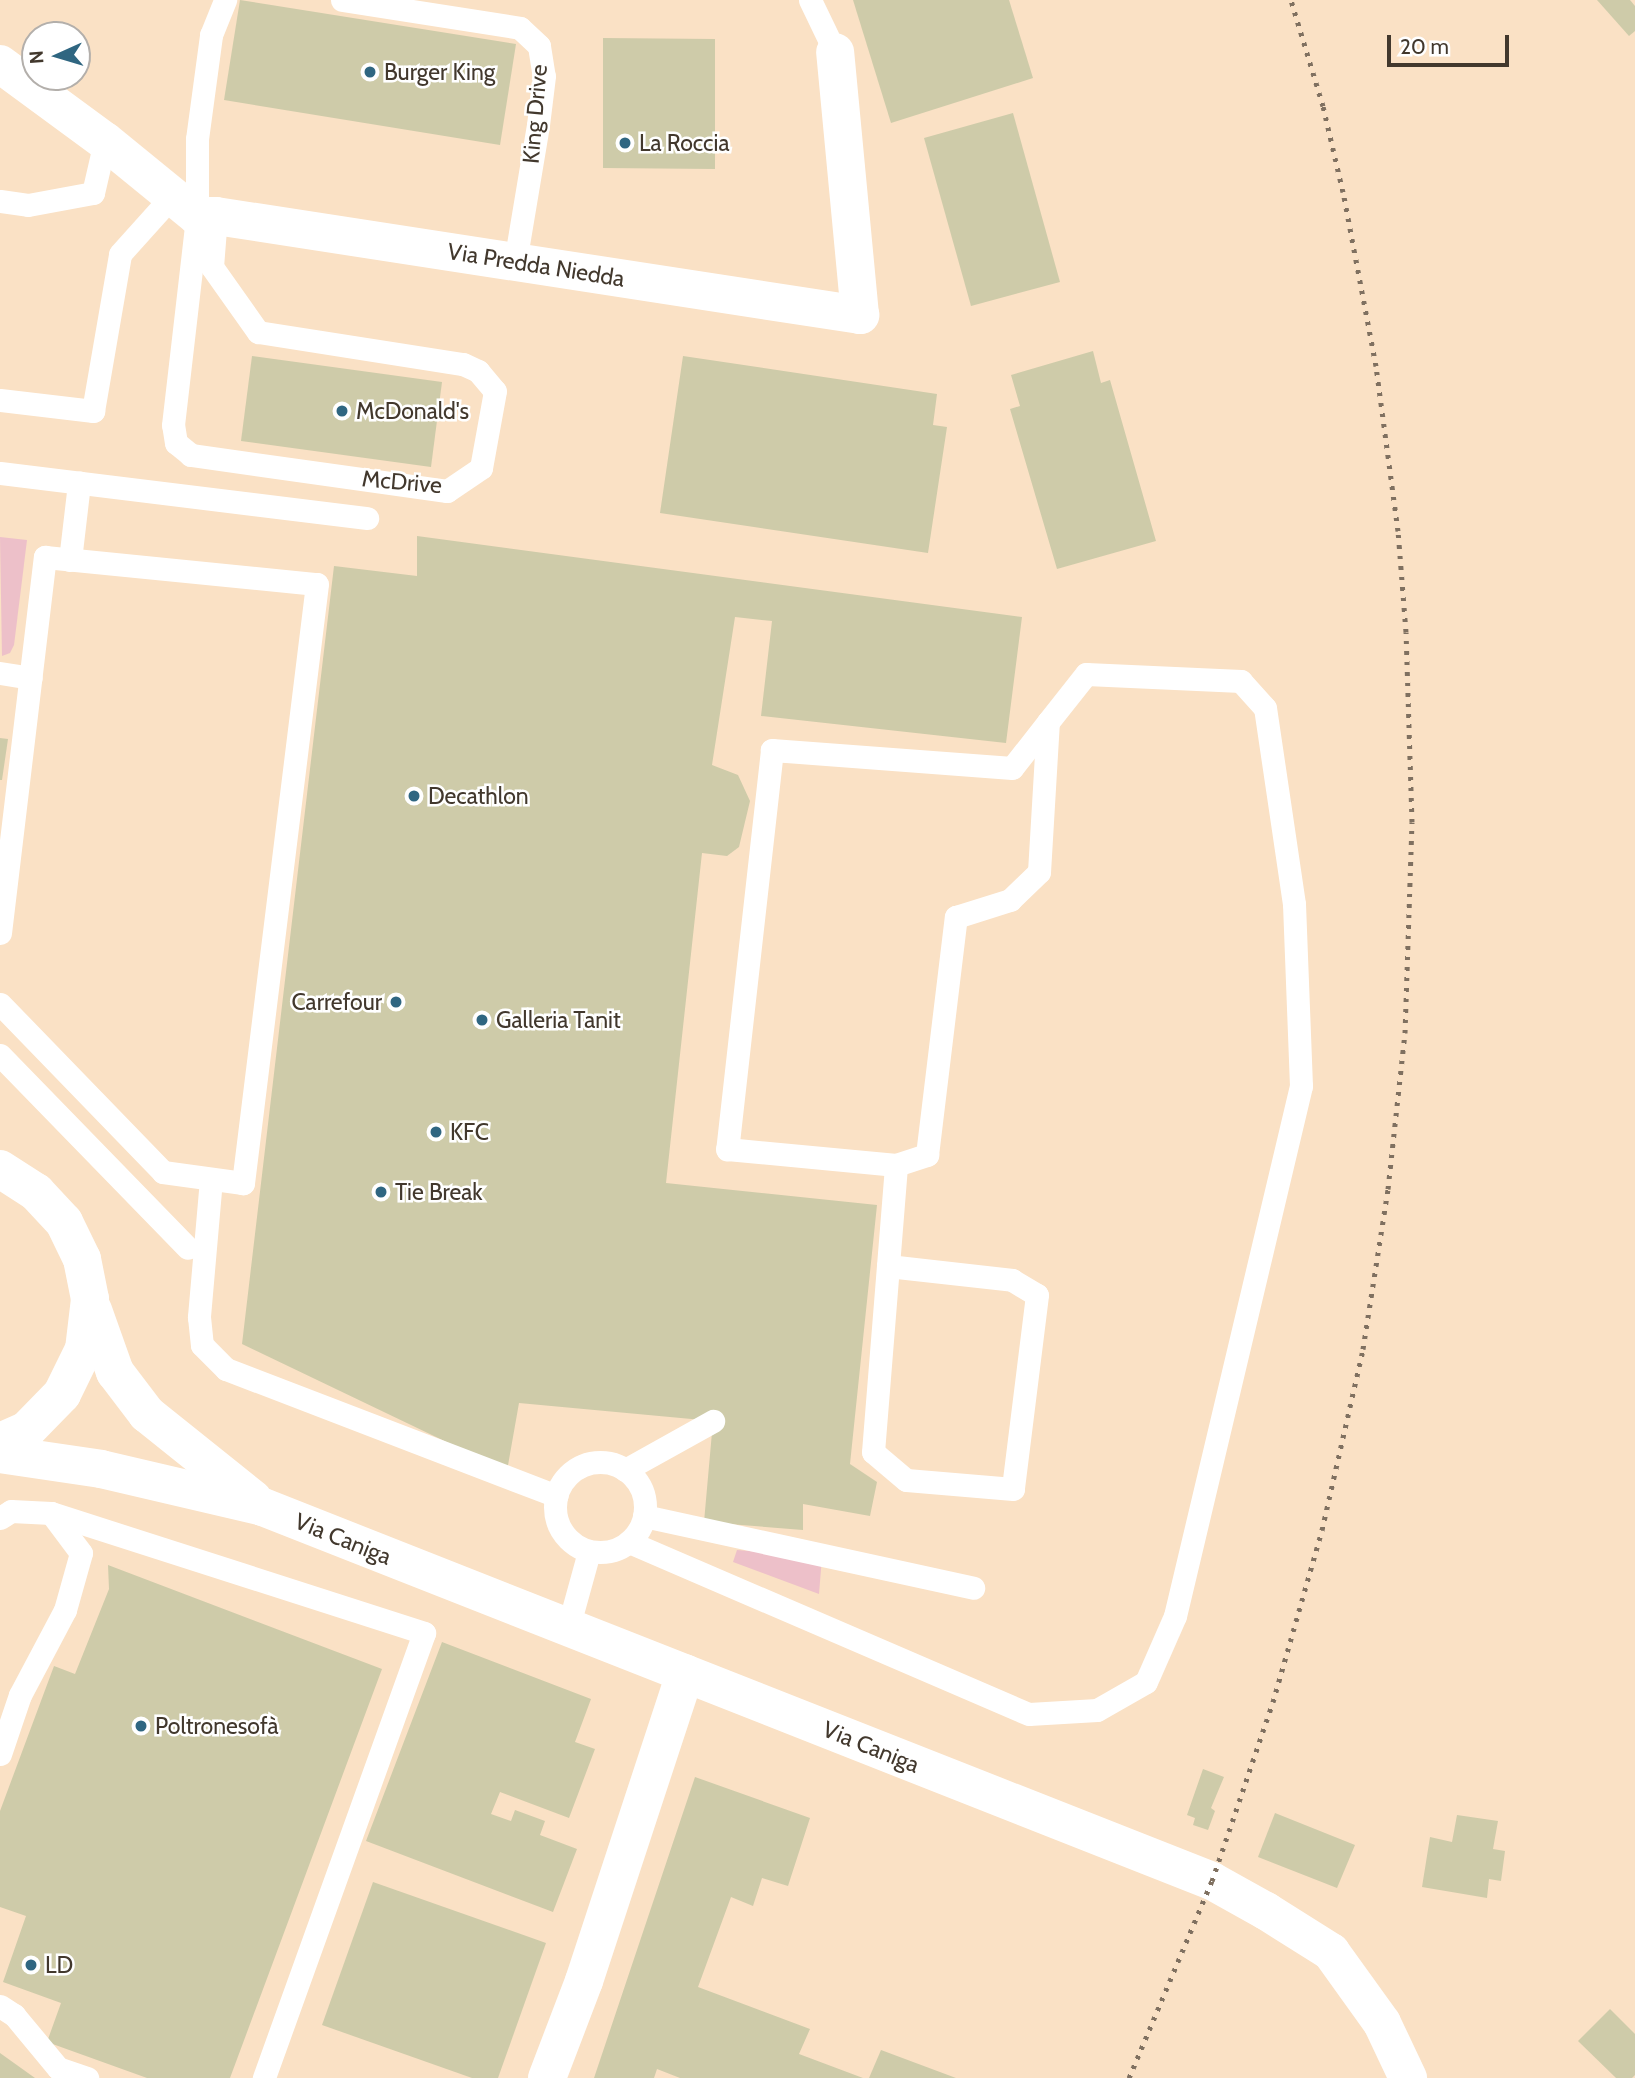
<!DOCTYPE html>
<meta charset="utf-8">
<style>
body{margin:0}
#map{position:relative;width:1635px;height:2078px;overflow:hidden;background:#fae1c5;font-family:Cabin,sans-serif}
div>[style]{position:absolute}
.green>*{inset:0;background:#edc0c9}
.building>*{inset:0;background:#cecba9}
.lane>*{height:23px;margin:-11.5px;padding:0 11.5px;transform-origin:11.5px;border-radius:11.5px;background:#fff}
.lane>.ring{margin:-11.5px;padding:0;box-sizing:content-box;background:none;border:23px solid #fff;border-radius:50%}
.street>*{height:38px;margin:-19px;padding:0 19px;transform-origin:19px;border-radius:19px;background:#fff}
.secondary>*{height:38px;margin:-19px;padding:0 19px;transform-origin:19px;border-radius:19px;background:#fff}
.rail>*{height:5px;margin-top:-2.5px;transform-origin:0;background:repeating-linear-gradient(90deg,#7f7060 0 3.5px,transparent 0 10.5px)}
.dots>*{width:19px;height:19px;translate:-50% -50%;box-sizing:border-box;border:4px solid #fff;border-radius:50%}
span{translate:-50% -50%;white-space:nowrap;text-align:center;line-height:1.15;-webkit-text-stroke:5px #fff;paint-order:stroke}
.poi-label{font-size:23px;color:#42382d}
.left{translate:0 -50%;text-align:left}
.right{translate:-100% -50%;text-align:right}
.street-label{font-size:23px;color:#42382d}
.north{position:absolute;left:21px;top:21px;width:70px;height:70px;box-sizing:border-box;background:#fff;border:2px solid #b3afab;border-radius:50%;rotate:266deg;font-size:19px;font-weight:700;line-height:28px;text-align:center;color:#42382d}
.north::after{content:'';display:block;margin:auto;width:24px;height:32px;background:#2f6681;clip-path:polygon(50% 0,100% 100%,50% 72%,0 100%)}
.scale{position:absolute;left:1387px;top:35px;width:122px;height:32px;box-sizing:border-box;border:4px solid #42382d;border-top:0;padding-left:9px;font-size:21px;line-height:24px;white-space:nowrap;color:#42382d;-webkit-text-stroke:5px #fff;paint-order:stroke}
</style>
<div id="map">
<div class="green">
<i style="clip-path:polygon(0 537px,27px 540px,14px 645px,10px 653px,2px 656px)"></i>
<i style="clip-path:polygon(737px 1550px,822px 1557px,819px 1594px,733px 1562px)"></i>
</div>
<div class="building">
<i style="clip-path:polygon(240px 0,516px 44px,500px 145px,224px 100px)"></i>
<i style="clip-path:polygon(853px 0,1009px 0,1033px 78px,891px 123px)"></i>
<i style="clip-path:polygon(1597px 0,1630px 0,1635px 6px,1635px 31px,1629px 36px)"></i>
<i style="clip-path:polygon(603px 38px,715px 39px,715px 169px,603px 168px)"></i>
<i style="clip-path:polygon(1013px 113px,1060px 282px,971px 306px,924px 138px)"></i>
<i style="clip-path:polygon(1093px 351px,1101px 383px,1110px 380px,1156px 541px,1057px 569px,1010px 409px,1020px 406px,1011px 375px)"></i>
<i style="clip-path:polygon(252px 356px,442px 382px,431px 467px,241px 441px)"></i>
<i style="clip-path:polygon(683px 356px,937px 394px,933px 425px,947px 427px,928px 553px,660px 513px)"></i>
<i style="clip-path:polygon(417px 536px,1022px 617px,1006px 743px,761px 716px,772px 621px,735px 617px,712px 765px,738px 775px,750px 801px,739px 847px,727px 856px,702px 853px,666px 1183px,877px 1205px,850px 1464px,877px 1482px,870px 1516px,803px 1504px,803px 1530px,704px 1522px,713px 1421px,519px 1403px,507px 1471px,242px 1344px,334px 566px,417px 576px)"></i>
<i style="clip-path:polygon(0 738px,8px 739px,2px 780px,0 780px)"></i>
<i style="clip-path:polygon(108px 1565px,382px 1669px,230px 2078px,147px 2078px,47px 2042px,61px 2003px,3px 1982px,26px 1916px,0 1907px,0 1811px,54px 1666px,75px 1674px,109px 1589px)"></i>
<i style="clip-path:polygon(442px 1642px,591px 1699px,575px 1742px,595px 1749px,569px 1818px,500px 1792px,491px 1814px,511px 1821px,515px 1810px,545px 1821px,540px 1835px,577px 1849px,553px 1912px,366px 1841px)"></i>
<i style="clip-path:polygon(1203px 1769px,1224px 1777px,1211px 1808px,1215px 1811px,1208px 1830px,1193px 1825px,1195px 1818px,1187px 1815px)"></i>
<i style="clip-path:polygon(695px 1777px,810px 1818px,788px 1886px,762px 1878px,753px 1906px,731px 1897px,698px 1987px,810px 2029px,799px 2054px,863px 2078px,680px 2078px,657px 2069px,654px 2078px,594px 2078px)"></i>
<i style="clip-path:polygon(1275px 1813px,1355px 1845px,1337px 1888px,1258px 1857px)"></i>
<i style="clip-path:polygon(1457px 1815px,1498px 1821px,1493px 1849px,1505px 1851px,1501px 1881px,1489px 1879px,1487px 1898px,1422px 1887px,1430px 1837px,1452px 1842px)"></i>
<i style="clip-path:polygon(373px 1882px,546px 1943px,498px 2078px,472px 2078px,322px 2025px)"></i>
<i style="clip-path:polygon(1610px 2009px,1635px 2034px,1635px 2075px,1632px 2078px,1616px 2078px,1578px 2041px)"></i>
<i style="clip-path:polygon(881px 2050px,956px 2078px,869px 2078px)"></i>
<i style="clip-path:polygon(0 2053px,35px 2078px,0 2078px)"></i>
</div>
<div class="lane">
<i style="left:342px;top:0;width:180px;rotate:8.9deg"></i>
<i style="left:520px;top:28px;width:26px;rotate:43deg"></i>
<i style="left:539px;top:46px;width:30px;rotate:81deg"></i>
<i style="left:544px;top:76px;width:49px;rotate:97deg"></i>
<i style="left:538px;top:125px;width:139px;rotate:99.5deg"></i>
<i style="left:810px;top:0;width:58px;rotate:64.3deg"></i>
<i style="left:0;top:201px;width:28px;rotate:8deg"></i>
<i style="left:28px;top:205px;width:66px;rotate:-10.5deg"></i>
<i style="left:93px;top:193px;width:53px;rotate:-77deg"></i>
<i style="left:216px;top:216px;width:51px;rotate:94.5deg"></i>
<i style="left:212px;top:267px;width:80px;rotate:54.7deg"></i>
<i style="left:258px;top:332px;width:207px;rotate:8.9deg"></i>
<i style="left:463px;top:364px;width:17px;rotate:25deg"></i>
<i style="left:478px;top:371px;width:26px;rotate:50deg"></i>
<i style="left:495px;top:391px;width:78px;rotate:100.3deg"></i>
<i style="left:481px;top:468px;width:41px;rotate:145.9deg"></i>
<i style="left:447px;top:491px;width:259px;rotate:-172deg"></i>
<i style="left:191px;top:455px;width:19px;rotate:-141deg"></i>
<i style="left:176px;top:443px;width:18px;rotate:-99deg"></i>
<i style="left:173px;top:425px;width:210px;rotate:-83.4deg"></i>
<i style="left:197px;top:216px;width:77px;rotate:-90deg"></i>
<i style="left:197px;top:139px;width:105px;rotate:-82.3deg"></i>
<i style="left:211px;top:35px;width:38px;rotate:-68deg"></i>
<i style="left:0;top:400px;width:94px;rotate:6.7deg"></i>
<i style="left:93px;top:411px;width:159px;rotate:-80.2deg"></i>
<i style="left:120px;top:254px;width:79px;rotate:-48.1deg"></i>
<i style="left:0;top:473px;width:370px;rotate:7deg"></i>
<i style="left:70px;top:560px;width:78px;rotate:-83.3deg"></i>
<i style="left:0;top:673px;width:31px;rotate:9deg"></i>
<i style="left:0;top:933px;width:379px;rotate:-83.2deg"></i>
<i style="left:45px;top:557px;width:273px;rotate:5.7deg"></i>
<i style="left:317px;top:584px;width:604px;rotate:97.04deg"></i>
<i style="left:243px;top:1183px;width:81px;rotate:-172.2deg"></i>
<i style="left:163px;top:1172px;width:234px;rotate:-134.1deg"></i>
<i style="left:0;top:1055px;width:269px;rotate:45.8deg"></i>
<i style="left:211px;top:1179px;width:139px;rotate:95deg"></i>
<i style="left:199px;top:1317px;width:28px;rotate:84deg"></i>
<i style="left:202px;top:1345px;width:34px;rotate:45deg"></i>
<i style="left:226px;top:1369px;width:354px;rotate:21deg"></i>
<i style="left:888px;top:1266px;width:125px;rotate:6.4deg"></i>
<i style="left:1012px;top:1280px;width:29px;rotate:31deg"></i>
<i style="left:1037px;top:1295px;width:195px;rotate:97.1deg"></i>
<i style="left:1013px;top:1489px;width:107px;rotate:-175.2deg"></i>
<i style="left:906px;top:1480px;width:43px;rotate:-139.7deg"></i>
<i style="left:873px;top:1452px;width:288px;rotate:-85.4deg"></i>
<i class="ring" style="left:555px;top:1462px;width:67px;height:67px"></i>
<i style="left:625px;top:1470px;width:101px;rotate:-29.1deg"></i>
<i style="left:644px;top:1516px;width:337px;rotate:12.3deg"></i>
<i style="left:0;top:1518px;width:13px;rotate:-32deg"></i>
<i style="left:11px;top:1511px;width:40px;rotate:2.9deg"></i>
<i style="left:51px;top:1513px;width:392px;rotate:17.8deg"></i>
<i style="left:424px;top:1633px;width:473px;rotate:109.8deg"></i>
<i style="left:629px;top:1542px;width:435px;rotate:23.3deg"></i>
<i style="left:1029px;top:1714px;width:68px;rotate:-3.4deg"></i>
<i style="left:1097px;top:1710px;width:56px;rotate:-29.7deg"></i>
<i style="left:1146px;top:1682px;width:72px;rotate:-66.3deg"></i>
<i style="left:1175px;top:1616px;width:545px;rotate:-76.63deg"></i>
<i style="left:1301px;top:1086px;width:182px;rotate:-92.2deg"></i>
<i style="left:1294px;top:904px;width:198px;rotate:-98.4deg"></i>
<i style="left:1265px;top:708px;width:36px;rotate:-132deg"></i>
<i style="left:1241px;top:681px;width:155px;rotate:-177.4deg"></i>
<i style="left:1086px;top:674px;width:61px;rotate:128.4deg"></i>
<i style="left:1048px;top:722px;width:58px;rotate:128deg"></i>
<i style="left:1012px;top:768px;width:241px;rotate:-175.7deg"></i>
<i style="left:772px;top:750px;width:402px;rotate:96.4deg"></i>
<i style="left:727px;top:1149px;width:170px;rotate:5.4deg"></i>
<i style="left:896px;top:1165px;width:33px;rotate:-18deg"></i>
<i style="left:927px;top:1155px;width:240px;rotate:-83.1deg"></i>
<i style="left:956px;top:917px;width:57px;rotate:-17.5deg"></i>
<i style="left:1010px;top:900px;width:40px;rotate:-44deg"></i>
<i style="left:1039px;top:872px;width:150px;rotate:-86.6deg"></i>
<i style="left:568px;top:1628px;width:79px;rotate:-74.6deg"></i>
<i style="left:0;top:1754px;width:62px;rotate:-71.3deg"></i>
<i style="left:20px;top:1695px;width:96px;rotate:-62.1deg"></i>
<i style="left:65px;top:1610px;width:59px;rotate:-74.3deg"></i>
<i style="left:81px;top:1553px;width:50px;rotate:-126.9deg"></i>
<i style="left:0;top:2006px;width:17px;rotate:33deg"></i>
<i style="left:14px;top:2015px;width:69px;rotate:50.3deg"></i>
<i style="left:58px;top:2068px;width:31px;rotate:19deg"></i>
</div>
<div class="street">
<i style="left:0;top:64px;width:130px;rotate:36.3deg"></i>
<i style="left:105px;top:141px;width:119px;rotate:39.2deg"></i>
<i style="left:197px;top:216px;width:19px"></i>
<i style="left:216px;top:216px;width:652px;rotate:8.74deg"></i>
<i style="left:860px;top:315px;width:264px;rotate:-95.4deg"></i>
<i style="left:547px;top:2078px;width:104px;rotate:-69.1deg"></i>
<i style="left:584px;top:1981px;width:324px;rotate:-71.8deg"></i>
</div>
<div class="secondary">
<i style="left:0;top:1169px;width:43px;rotate:32.6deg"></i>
<i style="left:36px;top:1192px;width:41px;rotate:47deg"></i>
<i style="left:64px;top:1222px;width:41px;rotate:64.1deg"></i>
<i style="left:82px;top:1259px;width:41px;rotate:78.7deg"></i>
<i style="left:90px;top:1299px;width:50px;rotate:96.8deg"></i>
<i style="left:84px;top:1349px;width:50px;rotate:116.1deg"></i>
<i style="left:62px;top:1394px;width:50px;rotate:134.2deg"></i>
<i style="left:27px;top:1430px;width:30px;rotate:156deg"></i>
<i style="left:93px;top:1310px;width:66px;rotate:70.5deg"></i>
<i style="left:115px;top:1372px;width:53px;rotate:52.7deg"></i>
<i style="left:147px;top:1414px;width:136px;rotate:38.7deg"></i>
<i style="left:0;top:1454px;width:102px;rotate:8.4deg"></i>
<i style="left:101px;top:1469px;width:166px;rotate:13.2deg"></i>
<i style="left:263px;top:1507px;width:1020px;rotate:21.51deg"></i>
<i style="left:1212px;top:1881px;width:62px;rotate:29.1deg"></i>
<i style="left:1266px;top:1911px;width:77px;rotate:32.2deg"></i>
<i style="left:1331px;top:1952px;width:87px;rotate:54.3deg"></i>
<i style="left:1382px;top:2023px;width:61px;rotate:64.7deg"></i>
</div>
<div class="rail">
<i style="left:1129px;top:2078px;width:214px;rotate:-67.2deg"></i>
<i style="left:1212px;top:1881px;width:189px;rotate:-71.2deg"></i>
<i style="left:1273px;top:1702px;width:179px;rotate:-74.1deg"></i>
<i style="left:1322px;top:1530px;width:186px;rotate:-77.2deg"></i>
<i style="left:1363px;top:1349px;width:162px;rotate:-81.1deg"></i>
<i style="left:1388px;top:1189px;width:157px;rotate:-83.8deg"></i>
<i style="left:1405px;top:1033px;width:211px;rotate:-88.1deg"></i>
<i style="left:1412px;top:822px;width:190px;rotate:-91.8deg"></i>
<i style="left:1406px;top:632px;width:101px;rotate:-94.5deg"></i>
<i style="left:1398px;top:531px;width:166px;rotate:-97.6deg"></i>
<i style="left:1376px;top:366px;width:177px;rotate:-100.7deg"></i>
<i style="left:1343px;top:192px;width:88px;rotate:-103.1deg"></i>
<i style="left:1323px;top:106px;width:111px;rotate:-106.8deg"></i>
</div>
<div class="dots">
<i style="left:370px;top:72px;background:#2f6681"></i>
<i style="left:625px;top:143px;background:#2f6681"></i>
<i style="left:342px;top:411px;background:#2f6681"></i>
<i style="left:414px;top:796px;background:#2f6681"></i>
<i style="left:396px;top:1002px;background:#2f6681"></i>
<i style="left:482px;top:1020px;background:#2f6681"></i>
<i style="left:436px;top:1132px;background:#2f6681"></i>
<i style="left:381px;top:1192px;background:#2f6681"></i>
<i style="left:141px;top:1726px;background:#2f6681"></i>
<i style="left:31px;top:1965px;background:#2f6681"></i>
</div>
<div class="poi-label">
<span class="left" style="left:384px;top:72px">Burger King</span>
<span class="left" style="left:639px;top:143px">La Roccia</span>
<span class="left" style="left:356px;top:411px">McDonald's</span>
<span class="left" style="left:428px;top:796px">Decathlon</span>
<span class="right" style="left:382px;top:1002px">Carrefour</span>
<span class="left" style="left:496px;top:1020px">Galleria Tanit</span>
<span class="left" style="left:450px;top:1132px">KFC</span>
<span class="left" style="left:395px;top:1192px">Tie Break</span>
<span class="left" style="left:155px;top:1726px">Poltronesofà</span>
<span class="left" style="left:45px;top:1965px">LD</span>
</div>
<div class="street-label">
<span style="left:535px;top:114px;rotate:-85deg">King Drive</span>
<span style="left:536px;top:265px;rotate:9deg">Via Predda Niedda</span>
<span style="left:402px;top:482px;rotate:5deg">McDrive</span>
<span style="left:343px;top:1539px;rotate:22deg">Via Caniga</span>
<span style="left:871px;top:1747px;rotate:22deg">Via Caniga</span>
</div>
<div class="north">N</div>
<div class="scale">20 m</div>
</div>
